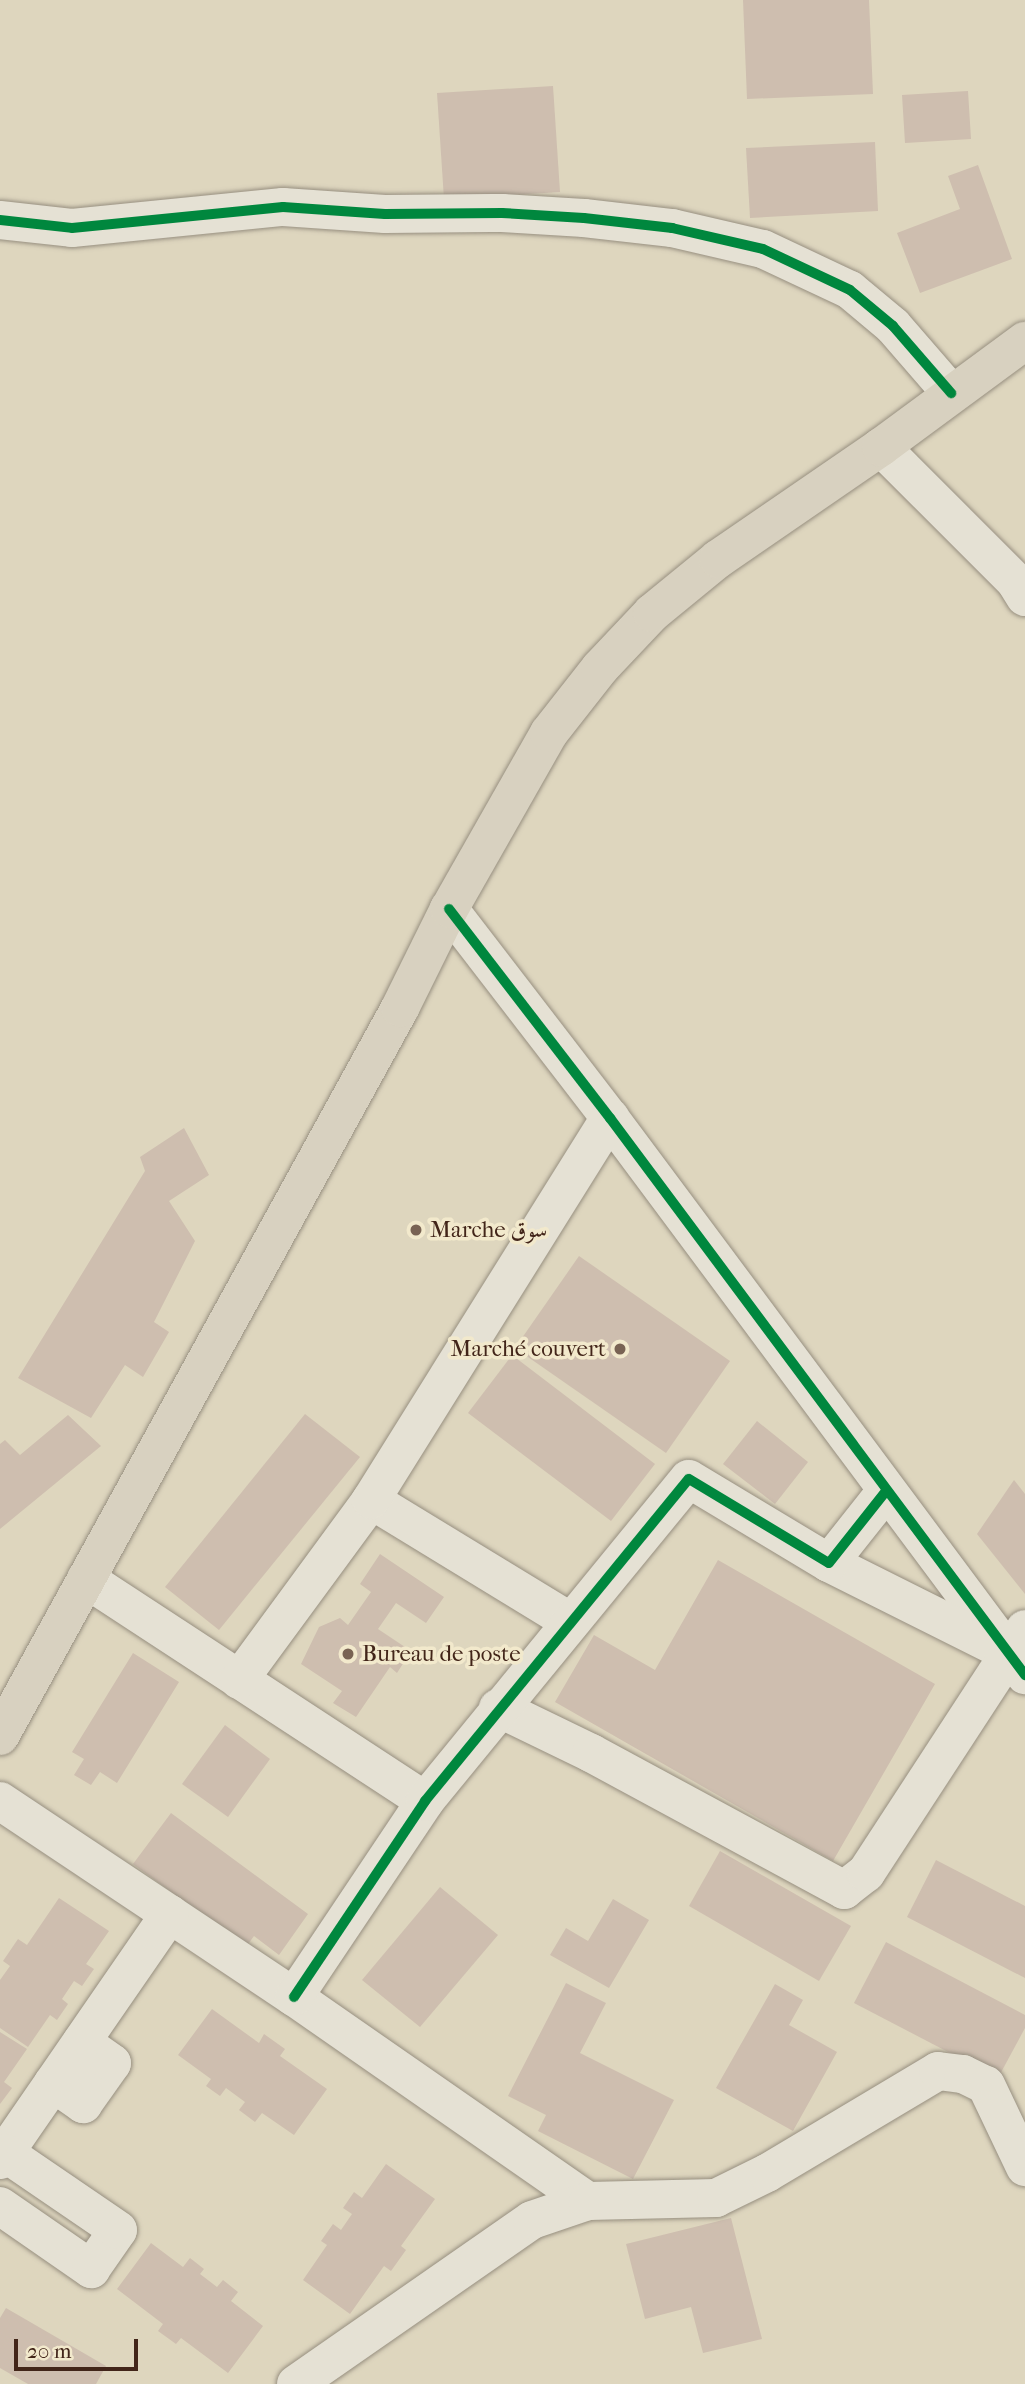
<!DOCTYPE html>
<meta charset="utf-8">
<style>
body{margin:0}
#map{position:relative;width:1025px;height:2384px;overflow:hidden;background:#ded6be;font-family:"IM FELL French Canon",Amiri,serif}
div>[style]{position:absolute}
.building>*{inset:0;background:#cebeaf}
.roads{filter:drop-shadow(0 0 2px #978f80) drop-shadow(0 0 2px #978f80)}
.minor>*{height:38px;margin:-19px;padding:0 19px;transform-origin:19px;border-radius:19px;background:#e5e1d4}
.major>*{height:38px;margin:-19px;padding:0 19px;transform-origin:19px;border-radius:19px;background:#d8d1c0}
.cycleway>*{height:10px;margin:-5px;padding:0 5px;transform-origin:5px;border-radius:5px;background:#00873e}
.dots>*{width:19px;height:19px;translate:-50% -50%;box-sizing:border-box;border:4px solid #f2e9cc;border-radius:50%}
span{translate:-50% -50%;white-space:nowrap;text-align:center;line-height:1.15;-webkit-text-stroke:7px #f2e9cc;paint-order:stroke}
.poi-label{font-size:23px;color:#422519}
.left{translate:0 -50%;text-align:left}
.right{translate:-100% -50%;text-align:right}
.scale{position:absolute;left:14px;top:2339px;width:124px;height:32px;box-sizing:border-box;border:4px solid #422519;border-top:0;padding-left:9px;font-size:21px;line-height:24px;white-space:nowrap;color:#422519;-webkit-text-stroke:5px #f2e9cc;paint-order:stroke}
</style>
<div id="map">
<div class="building">
<i style="clip-path:polygon(743px 0,869px 0,873px 94px,747px 99px)"></i>
<i style="clip-path:polygon(553px 86px,560px 192px,444px 199px,437px 93px)"></i>
<i style="clip-path:polygon(968px 91px,971px 139px,905px 143px,902px 95px)"></i>
<i style="clip-path:polygon(875px 142px,878px 211px,750px 218px,746px 148px)"></i>
<i style="clip-path:polygon(978px 165px,1012px 259px,920px 293px,897px 233px,960px 209px,948px 176px)"></i>
<i style="clip-path:polygon(184px 1128px,209px 1175px,169px 1201px,195px 1241px,154px 1322px,169px 1332px,143px 1377px,125px 1365px,91px 1418px,18px 1378px,145px 1171px,140px 1157px)"></i>
<i style="clip-path:polygon(579px 1256px,730px 1361px,666px 1453px,515px 1348px)"></i>
<i style="clip-path:polygon(512px 1355px,655px 1464px,611px 1521px,468px 1413px)"></i>
<i style="clip-path:polygon(305px 1414px,360px 1457px,219px 1630px,165px 1587px)"></i>
<i style="clip-path:polygon(68px 1415px,101px 1446px,0 1529px,0 1444px,5px 1440px,20px 1455px)"></i>
<i style="clip-path:polygon(757px 1421px,808px 1462px,775px 1504px,723px 1464px)"></i>
<i style="clip-path:polygon(1014px 1480px,1025px 1494px,1025px 1594px,977px 1534px)"></i>
<i style="clip-path:polygon(380px 1554px,444px 1597px,426px 1623px,396px 1603px,378px 1629px,411px 1651px,397px 1673px,390px 1667px,356px 1717px,333px 1703px,342px 1691px,301px 1664px,319px 1627px,340px 1618px,348px 1625px,371px 1592px,360px 1584px)"></i>
<i style="clip-path:polygon(718px 1560px,935px 1684px,833px 1861px,555px 1702px,594px 1635px,655px 1670px)"></i>
<i style="clip-path:polygon(133px 1653px,179px 1682px,117px 1783px,100px 1772px,91px 1785px,74px 1775px,84px 1759px,72px 1752px)"></i>
<i style="clip-path:polygon(225px 1725px,270px 1759px,228px 1817px,182px 1784px)"></i>
<i style="clip-path:polygon(171px 1813px,308px 1914px,279px 1955px,254px 1936px,246px 1947px,133px 1864px)"></i>
<i style="clip-path:polygon(720px 1851px,851px 1926px,819px 1981px,689px 1906px)"></i>
<i style="clip-path:polygon(936px 1860px,1025px 1906px,1025px 1978px,907px 1917px)"></i>
<i style="clip-path:polygon(440px 1887px,498px 1935px,420px 2027px,362px 1980px)"></i>
<i style="clip-path:polygon(59px 1898px,109px 1931px,86px 1964px,94px 1969px,82px 1986px,74px 1981px,62px 1999px,68px 2004px,57px 2020px,50px 2015px,28px 2047px,0 2028px,0 1980px,10px 1966px,3px 1961px,18px 1939px,27px 1945px)"></i>
<i style="clip-path:polygon(613px 1899px,649px 1920px,609px 1988px,550px 1955px,566px 1928px,588px 1941px)"></i>
<i style="clip-path:polygon(886px 1942px,1025px 2015px,1025px 2028px,998px 2078px,854px 2003px)"></i>
<i style="clip-path:polygon(566px 1983px,606px 2003px,580px 2053px,674px 2100px,633px 2179px,538px 2131px,546px 2115px,508px 2096px)"></i>
<i style="clip-path:polygon(775px 1984px,803px 2000px,789px 2025px,837px 2052px,793px 2131px,716px 2088px)"></i>
<i style="clip-path:polygon(212px 2009px,259px 2043px,264px 2034px,285px 2049px,280px 2056px,327px 2089px,294px 2135px,262px 2113px,255px 2122px,239px 2110px,245px 2102px,226px 2088px,220px 2096px,206px 2086px,211px 2079px,178px 2055px)"></i>
<i style="clip-path:polygon(0 2032px,27px 2049px,4px 2082px,12px 2088px,0 2104px)"></i>
<i style="clip-path:polygon(386px 2164px,435px 2199px,401px 2246px,406px 2250px,391px 2271px,384px 2266px,350px 2314px,303px 2280px,327px 2245px,321px 2241px,333px 2224px,341px 2230px,352px 2214px,343px 2208px,354px 2192px,362px 2198px)"></i>
<i style="clip-path:polygon(731px 2218px,762px 2339px,703px 2353px,691px 2307px,645px 2319px,626px 2244px)"></i>
<i style="clip-path:polygon(151px 2243px,183px 2267px,190px 2258px,204px 2269px,200px 2274px,217px 2287px,223px 2280px,238px 2292px,231px 2301px,263px 2326px,228px 2373px,181px 2338px,176px 2344px,158px 2331px,163px 2324px,117px 2289px)"></i>
<i style="clip-path:polygon(6px 2308px,106px 2366px,96px 2384px,28px 2384px,0 2368px,0 2318px)"></i>
</div>
<div class="roads">
<div class="minor">
<i style="left:0;top:220px;width:72px;rotate:6.3deg"></i>
<i style="left:72px;top:228px;width:212px;rotate:-5.7deg"></i>
<i style="left:283px;top:207px;width:102px;rotate:3.9deg"></i>
<i style="left:385px;top:214px;width:117px;rotate:-0.5deg"></i>
<i style="left:502px;top:213px;width:82px;rotate:3.5deg"></i>
<i style="left:584px;top:218px;width:89px;rotate:6.5deg"></i>
<i style="left:672px;top:228px;width:93px;rotate:13deg"></i>
<i style="left:763px;top:249px;width:96px;rotate:25.2deg"></i>
<i style="left:850px;top:290px;width:56px;rotate:39.9deg"></i>
<i style="left:893px;top:326px;width:89px;rotate:49.1deg"></i>
<i style="left:881px;top:447px;width:190px;rotate:45deg"></i>
<i style="left:1015px;top:581px;width:19px;rotate:58deg"></i>
<i style="left:449px;top:909px;width:264px;rotate:52.4deg"></i>
<i style="left:610px;top:1118px;width:695px;rotate:53.31deg"></i>
<i style="left:371px;top:1500px;width:234px;rotate:31.4deg"></i>
<i style="left:829px;top:1563px;width:190px;rotate:26.6deg"></i>
<i style="left:86px;top:1579px;width:405px;rotate:33.2deg"></i>
<i style="left:239px;top:1680px;width:223px;rotate:-53.7deg"></i>
<i style="left:371px;top:1500px;width:451px;rotate:-58deg"></i>
<i style="left:498px;top:1708px;width:103px;rotate:25.8deg"></i>
<i style="left:591px;top:1753px;width:288px;rotate:28.4deg"></i>
<i style="left:844px;top:1890px;width:28px;rotate:-38deg"></i>
<i style="left:866px;top:1873px;width:291px;rotate:-56.9deg"></i>
<i style="left:0;top:1801px;width:353px;rotate:33.7deg"></i>
<i style="left:294px;top:1997px;width:358px;rotate:34.8deg"></i>
<i style="left:294px;top:1997px;width:236px;rotate:-56.2deg"></i>
<i style="left:425px;top:1801px;width:416px;rotate:-50.7deg"></i>
<i style="left:689px;top:1479px;width:163px;rotate:31deg"></i>
<i style="left:829px;top:1563px;width:92px;rotate:-51.6deg"></i>
<i style="left:53px;top:2083px;width:37px;rotate:35deg"></i>
<i style="left:83px;top:2104px;width:50px;rotate:-54.7deg"></i>
<i style="left:112px;top:2063px;width:37px;rotate:-145deg"></i>
<i style="left:0;top:2160px;width:299px;rotate:-55.4deg"></i>
<i style="left:0;top:2206px;width:111px;rotate:34.7deg"></i>
<i style="left:91px;top:2269px;width:47px;rotate:-55.3deg"></i>
<i style="left:118px;top:2230px;width:137px;rotate:-145.7deg"></i>
<i style="left:296px;top:2384px;width:287px;rotate:-34.8deg"></i>
<i style="left:532px;top:2220px;width:59px;rotate:-18.7deg"></i>
<i style="left:588px;top:2201px;width:128px;rotate:-1.3deg"></i>
<i style="left:716px;top:2198px;width:57px;rotate:-26.1deg"></i>
<i style="left:767px;top:2173px;width:199px;rotate:-30.8deg"></i>
<i style="left:938px;top:2071px;width:25px;rotate:7deg"></i>
<i style="left:963px;top:2074px;width:25px;rotate:26deg"></i>
<i style="left:986px;top:2085px;width:91px;rotate:64.6deg"></i>
</div>
<div class="major">
<i style="left:0;top:1736px;width:831px;rotate:-61.21deg"></i>
<i style="left:400px;top:1008px;width:110px;rotate:-63.7deg"></i>
<i style="left:449px;top:909px;width:202px;rotate:-60.4deg"></i>
<i style="left:549px;top:733px;width:83px;rotate:-51.9deg"></i>
<i style="left:600px;top:668px;width:76px;rotate:-46.6deg"></i>
<i style="left:652px;top:613px;width:85px;rotate:-39.3deg"></i>
<i style="left:718px;top:559px;width:198px;rotate:-34.5deg"></i>
<i style="left:881px;top:447px;width:179px;rotate:-36.4deg"></i>
</div>
</div>
<div class="cycleway">
<i style="left:0;top:220px;width:72px;rotate:6.3deg"></i>
<i style="left:72px;top:228px;width:212px;rotate:-5.7deg"></i>
<i style="left:283px;top:207px;width:102px;rotate:3.9deg"></i>
<i style="left:385px;top:214px;width:117px;rotate:-0.5deg"></i>
<i style="left:502px;top:213px;width:82px;rotate:3.5deg"></i>
<i style="left:584px;top:218px;width:89px;rotate:6.5deg"></i>
<i style="left:672px;top:228px;width:93px;rotate:13deg"></i>
<i style="left:763px;top:249px;width:96px;rotate:25.2deg"></i>
<i style="left:850px;top:290px;width:56px;rotate:39.9deg"></i>
<i style="left:893px;top:326px;width:89px;rotate:49.1deg"></i>
<i style="left:449px;top:909px;width:264px;rotate:52.4deg"></i>
<i style="left:610px;top:1118px;width:695px;rotate:53.31deg"></i>
<i style="left:294px;top:1997px;width:236px;rotate:-56.2deg"></i>
<i style="left:425px;top:1801px;width:416px;rotate:-50.7deg"></i>
<i style="left:689px;top:1479px;width:163px;rotate:31deg"></i>
<i style="left:829px;top:1563px;width:92px;rotate:-51.6deg"></i>
</div>
<div class="dots">
<i style="left:416px;top:1230px;background:#796353"></i>
<i style="left:620px;top:1349px;background:#796353"></i>
<i style="left:348px;top:1654px;background:#796353"></i>
</div>
<div class="poi-label">
<span class="left" style="left:430px;top:1230px">Marche سوق</span>
<span class="right" style="left:606px;top:1349px">Marché couvert</span>
<span class="left" style="left:362px;top:1654px">Bureau de poste</span>
</div>
<div class="scale">20 m</div>
</div>
